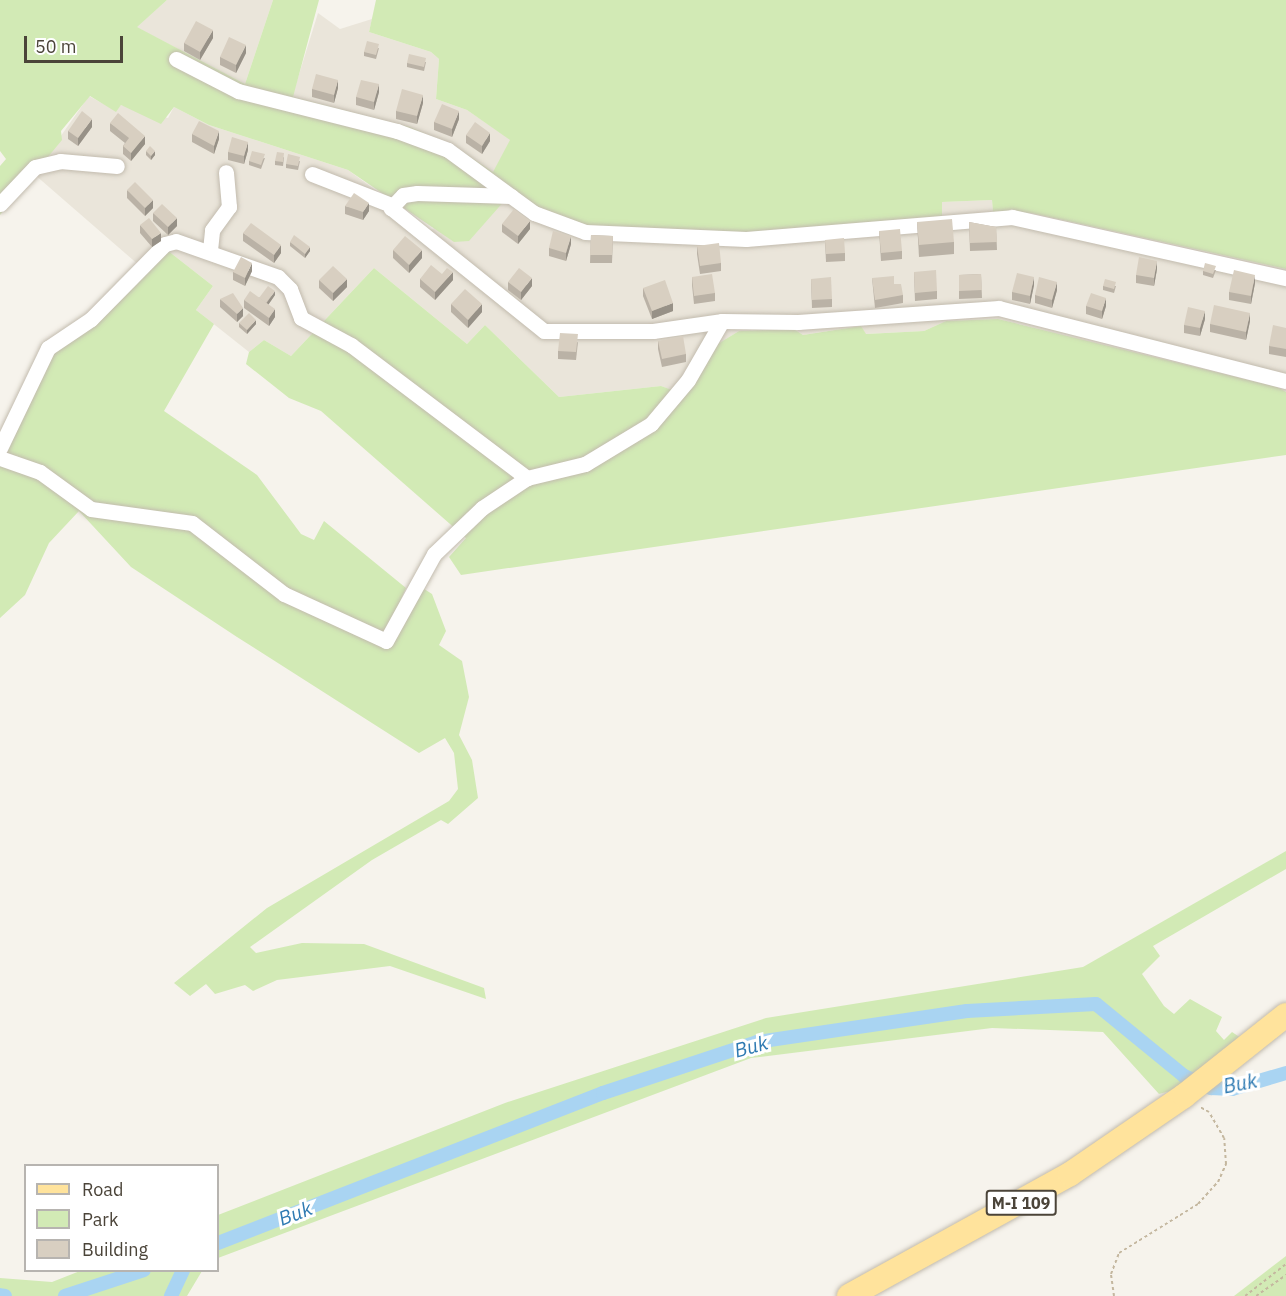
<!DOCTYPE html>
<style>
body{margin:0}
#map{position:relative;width:1286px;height:1296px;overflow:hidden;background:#f6f3ec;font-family:"IBM Plex Sans",sans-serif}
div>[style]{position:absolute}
.residential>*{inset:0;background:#eae5da}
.green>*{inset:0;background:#d2eab5}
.canal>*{height:14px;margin:-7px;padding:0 7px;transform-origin:7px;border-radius:7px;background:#a9d4f2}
.path>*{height:2px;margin-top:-1px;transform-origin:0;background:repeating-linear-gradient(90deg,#c4b79f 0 3px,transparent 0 6px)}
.roads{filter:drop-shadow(0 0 2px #c2bbae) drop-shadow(0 0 2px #c2bbae)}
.minor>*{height:15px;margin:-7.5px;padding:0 7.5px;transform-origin:7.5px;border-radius:7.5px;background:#fff}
.primary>*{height:24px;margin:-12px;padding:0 12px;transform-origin:12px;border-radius:12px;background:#ffe39c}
.wall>*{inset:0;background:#bab2a6}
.shaded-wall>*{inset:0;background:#979187}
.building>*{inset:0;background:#d8cfc1}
span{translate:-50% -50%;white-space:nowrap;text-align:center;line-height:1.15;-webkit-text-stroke:6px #fff;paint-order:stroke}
.shield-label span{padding:2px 4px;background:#fff;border:2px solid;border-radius:4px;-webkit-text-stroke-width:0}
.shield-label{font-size:16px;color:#4b4439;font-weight:700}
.water-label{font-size:20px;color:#2e7ab2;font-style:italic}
.legend{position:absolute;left:24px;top:1164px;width:195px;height:108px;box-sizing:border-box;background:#fff;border:2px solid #b7b4b0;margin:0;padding:8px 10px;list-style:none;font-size:18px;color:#4b4439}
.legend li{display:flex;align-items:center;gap:12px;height:30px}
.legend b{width:30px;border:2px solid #b7b4b0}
.scale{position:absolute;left:24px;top:36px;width:99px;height:27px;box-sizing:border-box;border:3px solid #4b4439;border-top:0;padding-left:8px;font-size:18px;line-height:21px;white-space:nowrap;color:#4b4439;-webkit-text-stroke:4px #fff;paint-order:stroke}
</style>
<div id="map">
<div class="residential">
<i style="clip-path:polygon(167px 0,273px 0,245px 84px,136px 27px)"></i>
<i style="clip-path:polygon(318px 13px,340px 29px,372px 19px,369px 32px,431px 52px,439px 59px,436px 99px,467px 110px,511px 140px,493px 173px,454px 146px,292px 97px)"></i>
<i style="clip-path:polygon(89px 96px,116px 111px,121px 105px,168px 118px,174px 107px,209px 125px,348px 170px,430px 230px,513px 191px,942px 219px,942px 202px,992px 200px,993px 212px,1031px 213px,1286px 269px,1286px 392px,998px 319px,946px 321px,924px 331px,865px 334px,861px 326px,803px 335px,794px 329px,739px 331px,716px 345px,686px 396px,661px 386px,559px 397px,485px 325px,467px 344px,374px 268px,291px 356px,264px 340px,249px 352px,196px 310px,213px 286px,167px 250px,148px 273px,34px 174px)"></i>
</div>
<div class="green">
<i style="clip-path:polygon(0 0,167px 0,137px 27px,245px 84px,273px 0,319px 0,293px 97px,410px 127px,454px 146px,493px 172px,510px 140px,467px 110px,436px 99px,439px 59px,431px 52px,369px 32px,376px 0,1286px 0,1286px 269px,1031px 213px,993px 212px,992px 200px,942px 202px,942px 220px,748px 235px,585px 227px,536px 210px,513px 191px,469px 241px,454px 242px,348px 170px,209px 125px,174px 107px,161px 124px,121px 105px,116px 112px,90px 96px,61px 131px,62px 140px,0 215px,0 166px,6px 159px,0 151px)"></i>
<i style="clip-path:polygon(167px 250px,213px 286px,196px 310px,214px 324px,164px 411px,257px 475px,301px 534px,314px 540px,324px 521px,406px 588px,392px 620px,392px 642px,421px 587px,432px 594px,446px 631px,439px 645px,462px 661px,469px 697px,459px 735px,472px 760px,478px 798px,448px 824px,441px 820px,372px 860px,250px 947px,256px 953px,302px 943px,364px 944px,484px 988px,486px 999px,390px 966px,277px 980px,253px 991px,245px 985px,215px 994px,206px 984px,190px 996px,174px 983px,267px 908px,449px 801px,458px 789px,454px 753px,445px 738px,419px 753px,237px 637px,131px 567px,79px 511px,49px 543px,25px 595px,0 618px,0 463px,6px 448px,48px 356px)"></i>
<i style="clip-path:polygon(374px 268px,467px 344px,485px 325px,559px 397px,661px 386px,686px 395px,716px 345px,739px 331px,794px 329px,803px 335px,861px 326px,866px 334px,924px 331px,946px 321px,998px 319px,1277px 387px,1286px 392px,1286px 455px,461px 575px,449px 557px,466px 538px,321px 411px,289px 398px,246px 364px,249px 352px,264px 340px,291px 356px)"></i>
<i style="clip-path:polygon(1286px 851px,1286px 869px,1153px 946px,1160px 956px,1142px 974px,1164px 1006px,1174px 1014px,1190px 999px,1222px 1017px,1216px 1031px,1224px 1040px,1232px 1032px,1241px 1038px,1174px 1090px,1159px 1094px,1103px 1032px,992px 1028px,751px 1058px,218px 1258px,218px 1215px,505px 1103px,766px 1018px,1083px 967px)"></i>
<i style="clip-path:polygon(1286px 1256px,1286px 1296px,1234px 1296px)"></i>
<i style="clip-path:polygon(80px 1271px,80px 1270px,202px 1271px,187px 1296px,0 1296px,0 1278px,52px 1282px)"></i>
</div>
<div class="canal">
<i style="left:218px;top:1243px;width:413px;rotate:-21.3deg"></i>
<i style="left:603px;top:1093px;width:162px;rotate:-18.3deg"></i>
<i style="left:757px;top:1042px;width:212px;rotate:-8.4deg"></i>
<i style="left:967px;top:1011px;width:129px;rotate:-3.1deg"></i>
<i style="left:1096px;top:1004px;width:114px;rotate:39.3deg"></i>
<i style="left:1184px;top:1076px;width:30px;rotate:24deg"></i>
<i style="left:1211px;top:1088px;width:21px;rotate:3deg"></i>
<i style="left:1232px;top:1089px;width:56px;rotate:-16.5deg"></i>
<i style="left:0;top:1295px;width:5px;rotate:11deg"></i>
<i style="left:65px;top:1296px;width:83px;rotate:-18.2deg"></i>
<i style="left:171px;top:1296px;width:29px;rotate:-65deg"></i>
</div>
<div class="path">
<i style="left:1114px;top:1296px;width:22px;rotate:-98deg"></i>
<i style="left:1111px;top:1274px;width:22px;rotate:-69deg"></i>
<i style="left:1119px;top:1253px;width:93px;rotate:-31.8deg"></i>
<i style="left:1198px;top:1204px;width:30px;rotate:-48deg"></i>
<i style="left:1218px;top:1182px;width:20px;rotate:-66deg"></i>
<i style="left:1226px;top:1164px;width:26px;rotate:-94deg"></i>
<i style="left:1224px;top:1138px;width:30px;rotate:-120deg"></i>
<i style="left:1209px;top:1112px;width:10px;rotate:-151deg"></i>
<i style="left:1245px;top:1296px;width:52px;rotate:-38deg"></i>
<i style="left:1256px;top:1296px;width:37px;rotate:-35deg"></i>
</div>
<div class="roads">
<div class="minor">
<i style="left:176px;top:59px;width:70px;rotate:27.3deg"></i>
<i style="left:238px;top:91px;width:164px;rotate:14.1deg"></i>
<i style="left:397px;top:131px;width:54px;rotate:20.4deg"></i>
<i style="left:448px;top:150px;width:107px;rotate:36.2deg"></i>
<i style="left:534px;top:213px;width:54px;rotate:20.4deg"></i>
<i style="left:585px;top:232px;width:161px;rotate:2.5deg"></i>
<i style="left:746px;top:239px;width:267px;rotate:-4.7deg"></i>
<i style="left:1012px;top:217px;width:281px;rotate:12.6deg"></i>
<i style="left:312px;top:174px;width:85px;rotate:21.4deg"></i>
<i style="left:511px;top:196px;width:94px;rotate:-178.2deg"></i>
<i style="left:417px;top:193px;width:14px;rotate:172deg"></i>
<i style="left:403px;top:195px;width:18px;rotate:133deg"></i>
<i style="left:391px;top:208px;width:196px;rotate:38.8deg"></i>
<i style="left:544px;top:331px;width:109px"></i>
<i style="left:653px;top:331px;width:70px;rotate:-8.2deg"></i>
<i style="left:0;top:204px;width:51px;rotate:-46.6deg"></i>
<i style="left:35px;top:167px;width:26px;rotate:-13deg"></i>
<i style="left:60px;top:161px;width:57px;rotate:5deg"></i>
<i style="left:210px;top:250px;width:20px;rotate:-84deg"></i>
<i style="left:212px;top:230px;width:29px;rotate:-54deg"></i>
<i style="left:229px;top:207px;width:35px;rotate:-95deg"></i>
<i style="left:0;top:448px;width:111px;rotate:-64.4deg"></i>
<i style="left:48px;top:348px;width:52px;rotate:-34deg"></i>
<i style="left:91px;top:319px;width:105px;rotate:-45.4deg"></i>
<i style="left:165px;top:244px;width:11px;rotate:-15deg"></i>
<i style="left:176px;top:241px;width:108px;rotate:19.4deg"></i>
<i style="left:278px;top:277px;width:17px;rotate:45deg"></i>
<i style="left:290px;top:289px;width:31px;rotate:69deg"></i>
<i style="left:301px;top:318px;width:57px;rotate:28.4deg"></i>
<i style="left:351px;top:345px;width:221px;rotate:37.1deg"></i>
<i style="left:527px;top:478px;width:60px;rotate:-13.6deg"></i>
<i style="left:585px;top:464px;width:77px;rotate:-31.2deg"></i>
<i style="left:651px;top:424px;width:57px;rotate:-49.9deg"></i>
<i style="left:688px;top:380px;width:68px;rotate:-60deg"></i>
<i style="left:722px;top:321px;width:76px;rotate:0.8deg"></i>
<i style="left:798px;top:322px;width:201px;rotate:-4deg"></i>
<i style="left:999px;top:308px;width:296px;rotate:14.3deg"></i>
<i style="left:0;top:458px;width:42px;rotate:19.3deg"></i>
<i style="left:40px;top:472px;width:63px;rotate:36deg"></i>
<i style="left:91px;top:509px;width:102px;rotate:7.9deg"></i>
<i style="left:192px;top:523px;width:116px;rotate:37.7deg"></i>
<i style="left:284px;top:594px;width:112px;rotate:24.7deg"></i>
<i style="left:386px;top:641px;width:99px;rotate:-61.1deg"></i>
<i style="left:434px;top:554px;width:66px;rotate:-43.8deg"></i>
<i style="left:482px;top:508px;width:54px;rotate:-33.7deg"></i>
</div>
<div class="primary">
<i style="left:849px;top:1296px;width:252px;rotate:-28.9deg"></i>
<i style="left:1070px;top:1174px;width:138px;rotate:-34.4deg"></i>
<i style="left:1184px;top:1096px;width:130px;rotate:-38.5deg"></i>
</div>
</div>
<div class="wall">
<i style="clip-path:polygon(213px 38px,200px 60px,184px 51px,184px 43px)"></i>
<i style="clip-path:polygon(379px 48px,376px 59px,364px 56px,364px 52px)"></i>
<i style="clip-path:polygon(246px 53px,236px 73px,220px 65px,220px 57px)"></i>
<i style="clip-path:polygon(426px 62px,424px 71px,407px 67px,407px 63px)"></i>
<i style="clip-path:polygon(338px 88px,334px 103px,312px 97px,312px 89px)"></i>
<i style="clip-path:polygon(379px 92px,374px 110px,356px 105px,356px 97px)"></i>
<i style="clip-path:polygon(423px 103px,417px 124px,396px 119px,396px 111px)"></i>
<i style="clip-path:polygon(459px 119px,452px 137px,434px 130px,434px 122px)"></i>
<i style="clip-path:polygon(110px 123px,145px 144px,131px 161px,123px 154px,123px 146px,125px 143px,110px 131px)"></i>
<i style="clip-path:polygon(92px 127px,78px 146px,68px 139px,68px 131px)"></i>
<i style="clip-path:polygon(192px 134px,219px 139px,214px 154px,192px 142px)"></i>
<i style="clip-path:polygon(466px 135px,490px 141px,482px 154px,466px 143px)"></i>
<i style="clip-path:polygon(248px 150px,244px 164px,228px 160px,228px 152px)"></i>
<i style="clip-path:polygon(146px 151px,155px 155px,151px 160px,146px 155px)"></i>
<i style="clip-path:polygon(284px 157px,283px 166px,275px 165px,275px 161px)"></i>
<i style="clip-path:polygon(265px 158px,261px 169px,249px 165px,249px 161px)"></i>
<i style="clip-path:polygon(300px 161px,298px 170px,286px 168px,286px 164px)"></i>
<i style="clip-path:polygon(127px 190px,153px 208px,145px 216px,127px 198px)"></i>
<i style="clip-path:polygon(345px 206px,369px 211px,363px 220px,345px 214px)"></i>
<i style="clip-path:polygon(153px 213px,177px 226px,168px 235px,153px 221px)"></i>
<i style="clip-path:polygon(917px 222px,954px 242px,954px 254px,919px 257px)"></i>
<i style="clip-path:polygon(969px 222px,996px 227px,997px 250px,970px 251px)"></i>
<i style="clip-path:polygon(502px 224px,530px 229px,518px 244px,502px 232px)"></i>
<i style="clip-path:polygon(140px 225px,161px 241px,152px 247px,140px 233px)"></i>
<i style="clip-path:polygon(879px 231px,902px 251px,902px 259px,881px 261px)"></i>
<i style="clip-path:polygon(243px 233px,281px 253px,274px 263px,243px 241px)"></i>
<i style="clip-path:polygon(591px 235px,613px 236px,612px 263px,590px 263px)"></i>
<i style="clip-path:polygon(825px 240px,845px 253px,845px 261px,826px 262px)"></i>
<i style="clip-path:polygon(290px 242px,310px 251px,305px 258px,290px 246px)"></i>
<i style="clip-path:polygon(571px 244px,566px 261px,549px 256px,549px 248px)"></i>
<i style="clip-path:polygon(697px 246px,721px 263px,721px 271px,700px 274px,697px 254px)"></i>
<i style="clip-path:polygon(393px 250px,422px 258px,409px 273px,393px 258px)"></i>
<i style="clip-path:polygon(1157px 269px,1154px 286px,1136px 283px,1136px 275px)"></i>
<i style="clip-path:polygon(1216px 270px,1213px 278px,1203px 275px,1203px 271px)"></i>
<i style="clip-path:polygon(252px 271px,245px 286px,233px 280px,233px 272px)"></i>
<i style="clip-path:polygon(914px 272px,937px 291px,937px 299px,915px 301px)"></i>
<i style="clip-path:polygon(442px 274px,453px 280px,435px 300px,420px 287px,420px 279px)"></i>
<i style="clip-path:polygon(981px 274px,982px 298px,959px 299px,959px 275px)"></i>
<i style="clip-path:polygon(692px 277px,715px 293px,715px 301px,694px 304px,692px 285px)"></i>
<i style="clip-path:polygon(872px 278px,903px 295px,903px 303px,875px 308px)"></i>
<i style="clip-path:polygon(811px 279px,832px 299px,832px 307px,812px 308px)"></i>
<i style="clip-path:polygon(319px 280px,347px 287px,333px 301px,319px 288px)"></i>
<i style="clip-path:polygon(508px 282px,532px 286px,521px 300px,508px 290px)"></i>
<i style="clip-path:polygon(1255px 283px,1251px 304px,1229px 300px,1229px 292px)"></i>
<i style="clip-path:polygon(1034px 285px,1030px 304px,1012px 300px,1012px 292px)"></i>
<i style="clip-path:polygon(1103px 286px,1116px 286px,1114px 293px,1103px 290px)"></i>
<i style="clip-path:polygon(643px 288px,673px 311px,652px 319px,643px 296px)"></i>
<i style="clip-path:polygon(1057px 290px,1052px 308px,1035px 303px,1035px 295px)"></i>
<i style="clip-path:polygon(275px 295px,268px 305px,275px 317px,269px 326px,244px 308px,244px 300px)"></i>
<i style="clip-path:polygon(220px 299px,243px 316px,237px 322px,220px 307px)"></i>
<i style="clip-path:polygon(451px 304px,482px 312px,468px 328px,451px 312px)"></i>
<i style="clip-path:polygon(1086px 306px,1106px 306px,1102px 319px,1086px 314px)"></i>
<i style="clip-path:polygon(1205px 319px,1200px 336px,1184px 333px,1184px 325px)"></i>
<i style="clip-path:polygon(1250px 321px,1246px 340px,1210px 332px,1210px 324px)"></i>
<i style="clip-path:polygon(239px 323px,256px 324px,247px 334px,239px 327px)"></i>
<i style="clip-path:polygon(1286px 328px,1286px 357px,1269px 354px,1269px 346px)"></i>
<i style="clip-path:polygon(658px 341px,686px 354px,686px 362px,662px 367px,658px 349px)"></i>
<i style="clip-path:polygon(578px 342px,576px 360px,558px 359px,558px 351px)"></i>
</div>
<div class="shaded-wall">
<i style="clip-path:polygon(213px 30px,213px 38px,200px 60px,200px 52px)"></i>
<i style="clip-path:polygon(246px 45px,246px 53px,236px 73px,236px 65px)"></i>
<i style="clip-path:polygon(338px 80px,338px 88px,334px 103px,334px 95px)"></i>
<i style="clip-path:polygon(379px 84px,379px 92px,374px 110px,374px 102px)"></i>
<i style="clip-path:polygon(423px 95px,423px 103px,417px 124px,417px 116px)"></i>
<i style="clip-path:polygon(459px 111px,459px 119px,452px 137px,452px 129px)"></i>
<i style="clip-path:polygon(92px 119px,92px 127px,78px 146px,78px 138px)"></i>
<i style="clip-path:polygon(219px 131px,219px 139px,214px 154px,214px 146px)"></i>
<i style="clip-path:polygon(490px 133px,490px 141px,482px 154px,482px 146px)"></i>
<i style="clip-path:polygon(145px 136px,145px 144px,131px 161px,131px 153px)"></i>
<i style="clip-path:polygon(248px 142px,248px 150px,244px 164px,244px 156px)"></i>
<i style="clip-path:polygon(155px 151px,155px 155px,151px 160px,151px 156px)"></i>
<i style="clip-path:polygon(153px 200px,153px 208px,145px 216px,145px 208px)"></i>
<i style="clip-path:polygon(369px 203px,369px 211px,363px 220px,363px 212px)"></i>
<i style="clip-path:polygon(177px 218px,177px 226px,168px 235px,168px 227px)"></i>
<i style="clip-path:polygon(530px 221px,530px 229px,518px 244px,518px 236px)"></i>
<i style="clip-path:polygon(161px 233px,161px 241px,152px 247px,152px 239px)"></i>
<i style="clip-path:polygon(571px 236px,571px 244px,566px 261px,566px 253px)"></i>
<i style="clip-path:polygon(281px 245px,281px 253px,274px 263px,274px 255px)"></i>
<i style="clip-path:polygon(310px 247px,310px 251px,305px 258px,305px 254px)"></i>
<i style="clip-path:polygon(422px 250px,422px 258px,409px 273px,409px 265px)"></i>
<i style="clip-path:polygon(1157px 261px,1157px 269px,1154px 286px,1154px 278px)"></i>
<i style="clip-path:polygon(252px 263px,252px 271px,245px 286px,245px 278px)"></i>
<i style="clip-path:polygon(453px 272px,453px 280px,435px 300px,435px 292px)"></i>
<i style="clip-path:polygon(1255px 275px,1255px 283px,1251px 304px,1251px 296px)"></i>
<i style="clip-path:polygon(1034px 277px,1034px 285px,1030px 304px,1030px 296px)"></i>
<i style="clip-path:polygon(532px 278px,532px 286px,521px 300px,521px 292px)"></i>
<i style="clip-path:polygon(347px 279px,347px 287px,333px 301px,333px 293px)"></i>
<i style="clip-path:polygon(1057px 282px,1057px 290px,1052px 308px,1052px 300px)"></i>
<i style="clip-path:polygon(275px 291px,275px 295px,266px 308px,266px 304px)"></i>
<i style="clip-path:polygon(1106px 298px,1106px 306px,1102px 319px,1102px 311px)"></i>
<i style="clip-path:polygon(673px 303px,673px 311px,652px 319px,652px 311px)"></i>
<i style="clip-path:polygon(482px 304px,482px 312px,468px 328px,468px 320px)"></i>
<i style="clip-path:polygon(243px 308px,243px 316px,237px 322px,237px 314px)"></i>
<i style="clip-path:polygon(275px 309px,275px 317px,269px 326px,269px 318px)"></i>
<i style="clip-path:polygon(1205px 311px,1205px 319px,1200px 336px,1200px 328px)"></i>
<i style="clip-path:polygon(1250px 313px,1250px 321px,1246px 340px,1246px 332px)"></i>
<i style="clip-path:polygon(256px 320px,256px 324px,247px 334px,247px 330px)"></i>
</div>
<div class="building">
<i style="clip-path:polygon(196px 21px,213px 30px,200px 52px,184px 43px)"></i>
<i style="clip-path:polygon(229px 37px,246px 45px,236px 65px,220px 57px)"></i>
<i style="clip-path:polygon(367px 41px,379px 44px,376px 55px,364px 52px)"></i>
<i style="clip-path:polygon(409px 54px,426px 58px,424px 67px,407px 63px)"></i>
<i style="clip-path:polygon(316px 74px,338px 80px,334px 95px,312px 89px)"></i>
<i style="clip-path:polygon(361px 80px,379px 84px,374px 102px,356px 97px)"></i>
<i style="clip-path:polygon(402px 89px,423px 95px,417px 116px,396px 111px)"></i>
<i style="clip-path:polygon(442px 104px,459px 111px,452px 129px,434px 122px)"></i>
<i style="clip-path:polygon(82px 111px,92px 119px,78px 138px,68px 131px)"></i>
<i style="clip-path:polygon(118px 113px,145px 136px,131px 153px,123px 146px,129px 138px,110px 123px)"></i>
<i style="clip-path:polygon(199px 121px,219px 131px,214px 146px,192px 134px)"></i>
<i style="clip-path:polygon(475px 122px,490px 133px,482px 146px,466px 135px)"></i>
<i style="clip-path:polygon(232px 137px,248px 142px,244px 156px,228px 152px)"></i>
<i style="clip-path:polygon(150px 146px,155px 151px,151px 156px,146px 151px)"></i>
<i style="clip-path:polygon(252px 151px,265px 154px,261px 165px,249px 161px)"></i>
<i style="clip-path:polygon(277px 152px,284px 153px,283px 162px,275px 161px)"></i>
<i style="clip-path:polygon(288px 154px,300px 157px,298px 166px,286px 164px)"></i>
<i style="clip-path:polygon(135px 182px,153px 200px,145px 208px,127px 190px)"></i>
<i style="clip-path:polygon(354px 193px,369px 203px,363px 212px,345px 206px)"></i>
<i style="clip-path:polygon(162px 204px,177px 218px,168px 227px,153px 213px)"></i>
<i style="clip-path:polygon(514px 209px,530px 221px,518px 236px,502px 224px)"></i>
<i style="clip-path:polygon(149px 218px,161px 233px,152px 239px,140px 225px)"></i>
<i style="clip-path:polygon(952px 219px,954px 242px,919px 245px,917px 222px)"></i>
<i style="clip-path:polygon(969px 222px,996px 227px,997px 242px,970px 243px)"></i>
<i style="clip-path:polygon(251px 223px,281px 245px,274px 255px,243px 233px)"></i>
<i style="clip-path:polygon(900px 229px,902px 251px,881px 253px,879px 231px)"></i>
<i style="clip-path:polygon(553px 231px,571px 236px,566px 253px,549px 248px)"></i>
<i style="clip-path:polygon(294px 235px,310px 247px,305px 254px,290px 242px)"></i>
<i style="clip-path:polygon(591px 235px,613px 236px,612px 255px,590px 255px)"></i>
<i style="clip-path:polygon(405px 236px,422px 250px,409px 265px,393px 250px)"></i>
<i style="clip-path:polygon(844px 238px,845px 253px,826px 254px,825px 240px)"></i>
<i style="clip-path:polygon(719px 243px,721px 263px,700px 266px,697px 246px)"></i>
<i style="clip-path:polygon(241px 257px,252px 263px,245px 278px,233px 272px)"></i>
<i style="clip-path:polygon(1139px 257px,1157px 261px,1154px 278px,1136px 275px)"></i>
<i style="clip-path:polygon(1205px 263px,1216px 266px,1213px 274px,1203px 271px)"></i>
<i style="clip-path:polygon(431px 265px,442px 274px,447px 268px,453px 272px,435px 292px,420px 279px)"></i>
<i style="clip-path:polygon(333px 266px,347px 279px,333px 293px,319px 280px)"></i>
<i style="clip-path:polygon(519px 268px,532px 278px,521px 292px,508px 282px)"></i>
<i style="clip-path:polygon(936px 270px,937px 291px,915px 293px,914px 272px)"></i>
<i style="clip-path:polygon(1234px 270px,1255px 275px,1251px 296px,1229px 292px)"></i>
<i style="clip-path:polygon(1017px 273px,1034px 277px,1030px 296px,1012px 292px)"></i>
<i style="clip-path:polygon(712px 274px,715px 293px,694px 296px,692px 277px)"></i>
<i style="clip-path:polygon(981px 274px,982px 290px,959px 291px,959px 275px)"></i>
<i style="clip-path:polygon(894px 276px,894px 284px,901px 284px,903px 295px,875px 300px,872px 278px)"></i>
<i style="clip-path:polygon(831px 277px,832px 299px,812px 300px,811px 279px)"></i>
<i style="clip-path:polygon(1039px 277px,1057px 282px,1052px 300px,1035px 295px)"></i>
<i style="clip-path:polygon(1105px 279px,1116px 282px,1114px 289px,1103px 286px)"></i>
<i style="clip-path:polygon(665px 280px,673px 303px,652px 311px,643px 288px)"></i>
<i style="clip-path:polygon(268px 286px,275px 291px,266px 303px,259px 298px)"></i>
<i style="clip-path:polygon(465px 289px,482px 304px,468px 320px,451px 304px)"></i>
<i style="clip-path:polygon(250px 291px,275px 309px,269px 318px,244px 300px)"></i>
<i style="clip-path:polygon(233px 293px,243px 308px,237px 314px,220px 299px)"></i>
<i style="clip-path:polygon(1091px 293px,1106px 298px,1102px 311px,1086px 306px)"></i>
<i style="clip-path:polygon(1214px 305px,1250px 313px,1246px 332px,1210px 324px)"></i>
<i style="clip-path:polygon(1188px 307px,1205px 311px,1200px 328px,1184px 325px)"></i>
<i style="clip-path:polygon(249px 313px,256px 320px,247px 330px,239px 323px)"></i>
<i style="clip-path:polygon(1273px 325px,1286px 328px,1286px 349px,1269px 346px)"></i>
<i style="clip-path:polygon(560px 333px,578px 334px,576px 352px,558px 351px)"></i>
<i style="clip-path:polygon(683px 336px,686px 354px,662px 359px,658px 341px)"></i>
</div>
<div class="shield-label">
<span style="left:1021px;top:1203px">M-I 109</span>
</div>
<div class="water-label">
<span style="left:751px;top:1046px;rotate:-15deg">Buk</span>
<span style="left:1240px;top:1083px;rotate:-11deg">Buk</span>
<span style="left:295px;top:1213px;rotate:-21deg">Buk</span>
</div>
<ul class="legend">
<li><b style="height:8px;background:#ffe39c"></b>Road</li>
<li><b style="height:16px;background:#d2eab5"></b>Park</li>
<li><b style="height:16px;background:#d8cfc1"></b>Building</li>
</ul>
<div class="scale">50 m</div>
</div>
